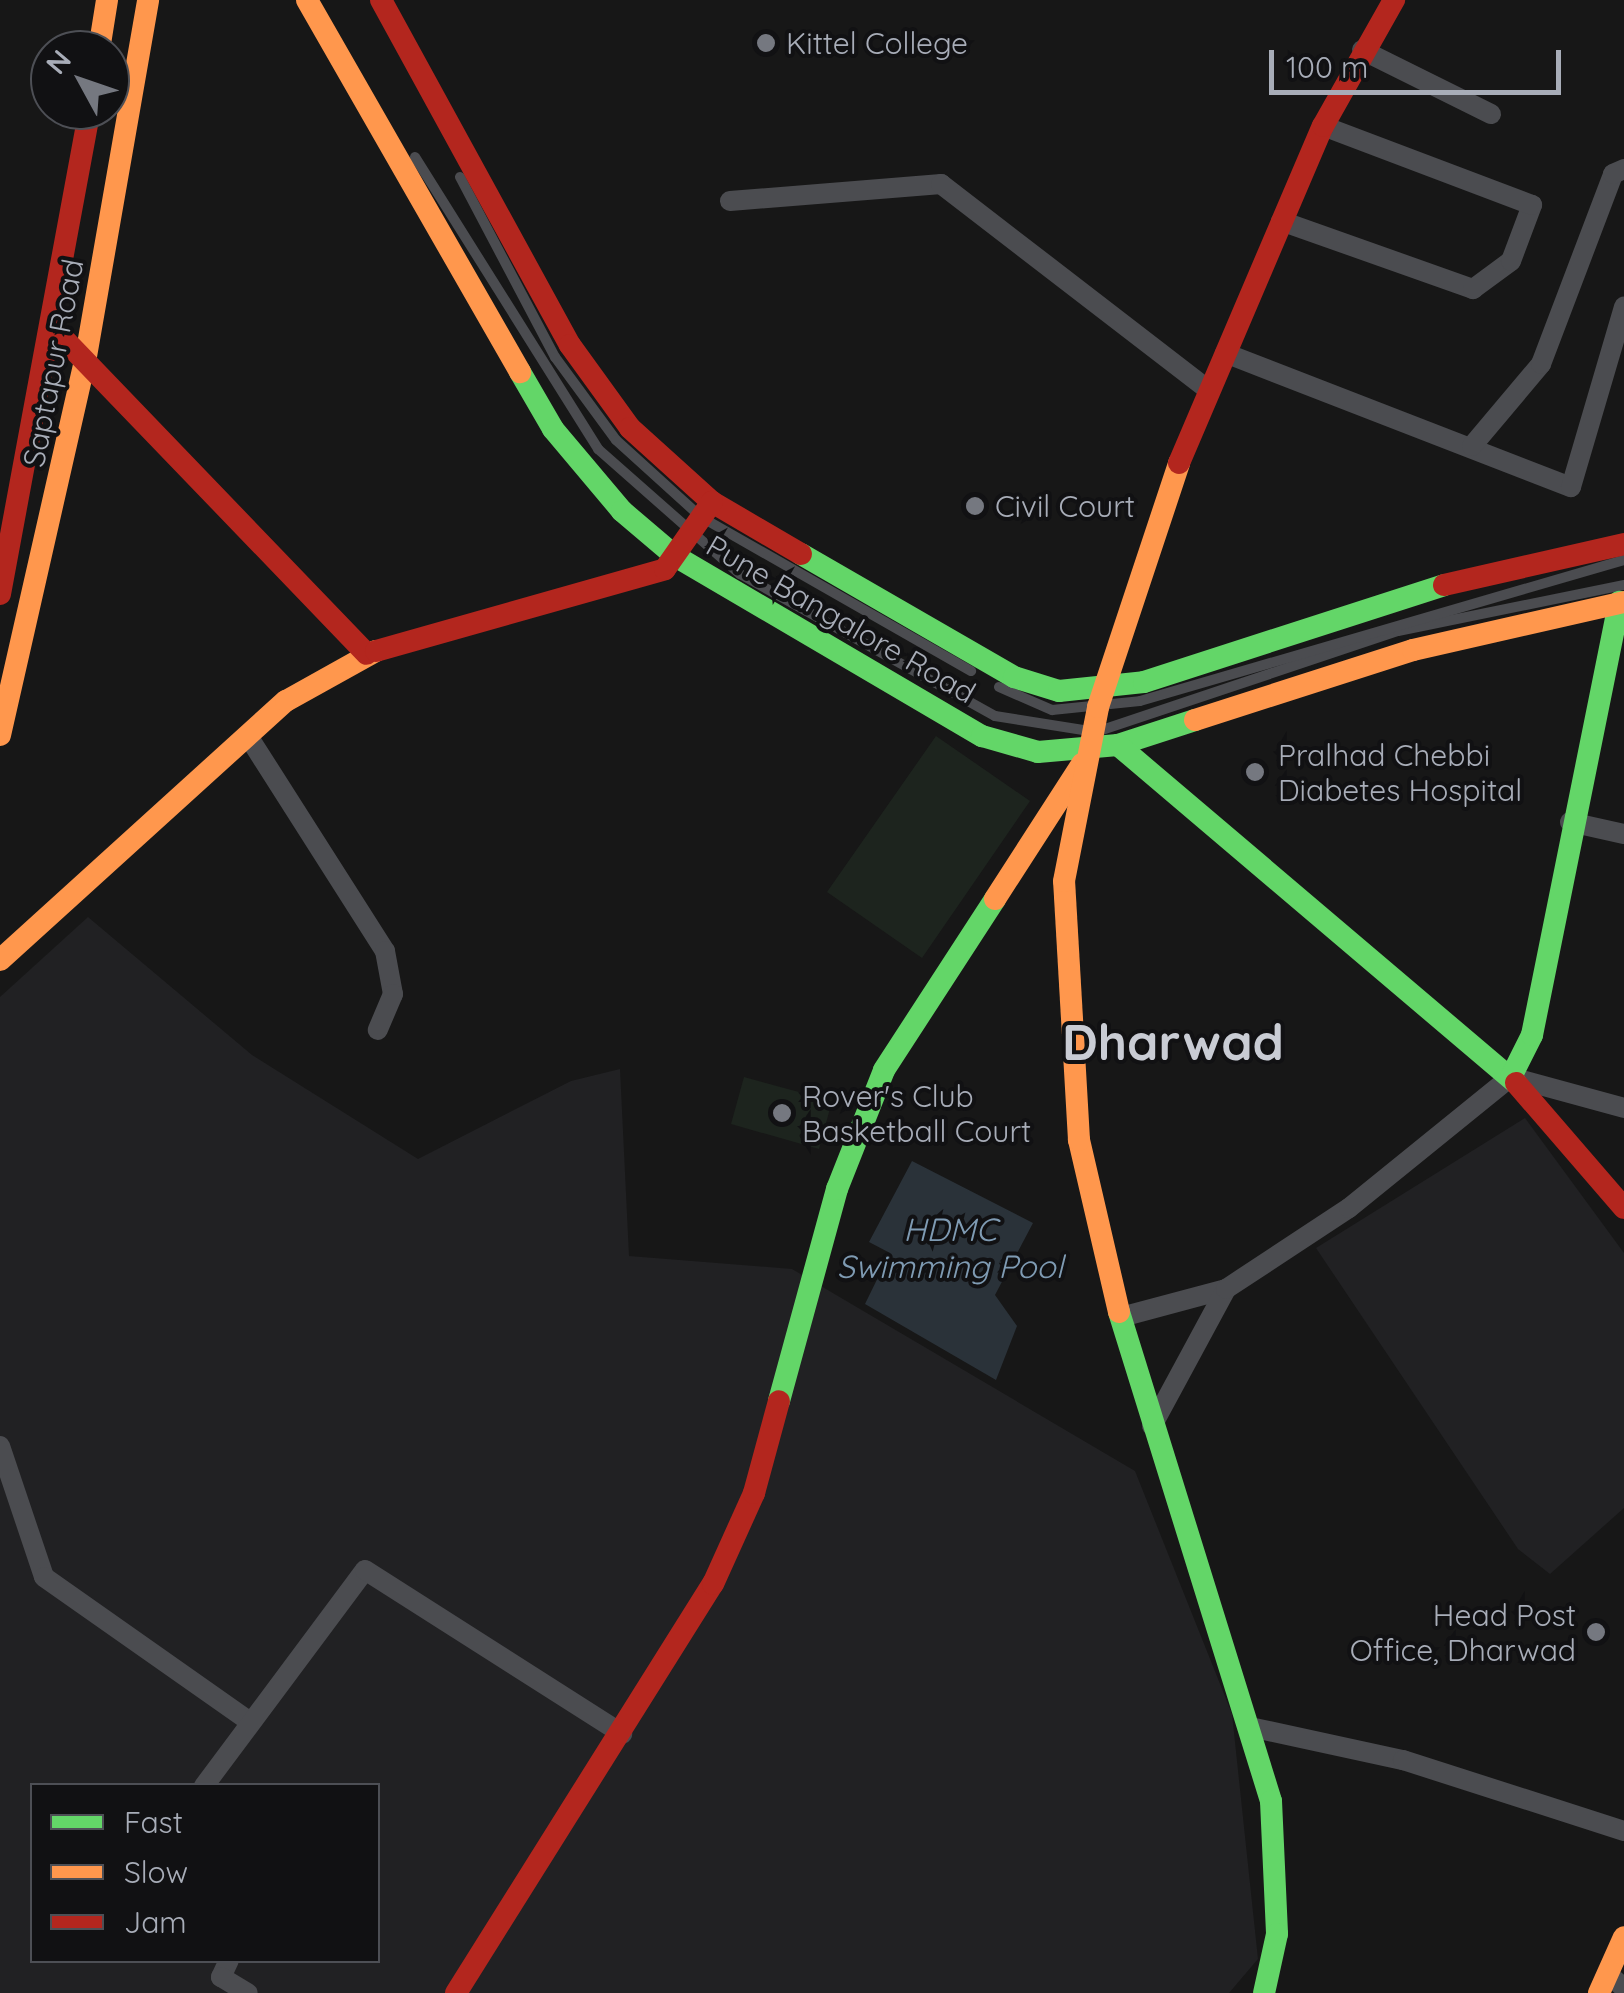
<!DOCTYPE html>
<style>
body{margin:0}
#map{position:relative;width:1624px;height:1993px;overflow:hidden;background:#171717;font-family:Quicksand,sans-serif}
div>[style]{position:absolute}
.built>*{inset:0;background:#212123}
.green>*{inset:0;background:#1d241e}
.water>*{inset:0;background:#2a3239}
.lane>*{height:10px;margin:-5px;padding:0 5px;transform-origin:5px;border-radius:5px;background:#4b4c50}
.street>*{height:20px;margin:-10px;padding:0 10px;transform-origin:10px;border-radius:10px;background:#4b4c50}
.fast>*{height:22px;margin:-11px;padding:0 11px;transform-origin:11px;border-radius:11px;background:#63d668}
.slow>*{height:22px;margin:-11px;padding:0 11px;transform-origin:11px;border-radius:11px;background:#ff974d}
.jam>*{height:22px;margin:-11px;padding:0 11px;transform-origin:11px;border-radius:11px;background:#b3261e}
.dots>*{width:28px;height:28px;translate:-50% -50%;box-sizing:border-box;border:5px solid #111113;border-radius:50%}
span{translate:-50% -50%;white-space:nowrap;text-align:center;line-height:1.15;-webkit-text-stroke:8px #111113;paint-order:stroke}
.poi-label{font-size:30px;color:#a8adb8}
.left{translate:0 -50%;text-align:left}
.right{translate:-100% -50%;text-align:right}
.street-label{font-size:30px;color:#a8adb8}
.water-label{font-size:32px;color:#7f9bb3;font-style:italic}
.town-label{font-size:50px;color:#c9ccd4;font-weight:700}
.legend{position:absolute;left:30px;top:1783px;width:350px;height:180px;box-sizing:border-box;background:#111113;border:2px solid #4d4f55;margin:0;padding:12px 18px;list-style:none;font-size:30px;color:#a8adb8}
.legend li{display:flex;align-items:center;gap:20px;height:50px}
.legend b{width:50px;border:2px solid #4d4f55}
.north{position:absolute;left:30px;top:30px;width:100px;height:100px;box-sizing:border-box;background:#111113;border:2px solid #4d4f55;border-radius:50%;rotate:310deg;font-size:28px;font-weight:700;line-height:40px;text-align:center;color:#a8adb8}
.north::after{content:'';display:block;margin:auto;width:35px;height:45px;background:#757880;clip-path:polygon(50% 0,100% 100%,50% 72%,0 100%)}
.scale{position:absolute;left:1269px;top:50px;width:292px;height:45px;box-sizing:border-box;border:5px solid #a8adb8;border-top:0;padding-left:12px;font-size:30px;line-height:35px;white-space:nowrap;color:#a8adb8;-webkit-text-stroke:8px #111113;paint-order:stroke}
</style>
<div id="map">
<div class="built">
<i style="clip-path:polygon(evenodd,88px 917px,252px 1055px,418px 1159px,571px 1081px,620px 1069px,629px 1256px,792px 1269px,1135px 1471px,1232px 1714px,1258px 1959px,1229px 1993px,0 1993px,0 997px,88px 917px,32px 1786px,378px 1786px,378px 1960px,32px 1960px,32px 1786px)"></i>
<i style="clip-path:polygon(1525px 1118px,1624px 1253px,1624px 1508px,1550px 1574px,1518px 1549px,1316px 1248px)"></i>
</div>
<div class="green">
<i style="clip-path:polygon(936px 736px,1030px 801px,922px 958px,827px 892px)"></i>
<i style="clip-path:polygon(744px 1077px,832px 1101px,819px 1149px,731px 1124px)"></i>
</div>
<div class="water">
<i style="clip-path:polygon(912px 1161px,1033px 1223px,995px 1295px,1017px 1326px,996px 1380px,865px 1304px,890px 1253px,869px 1242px)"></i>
</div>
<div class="lane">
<i style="left:415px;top:157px;width:345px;rotate:57.9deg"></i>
<i style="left:598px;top:449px;width:189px;rotate:41.4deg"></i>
<i style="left:740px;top:574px;width:292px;rotate:29.1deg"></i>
<i style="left:995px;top:716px;width:102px;rotate:9deg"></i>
<i style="left:1096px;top:732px;width:318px;rotate:-18.5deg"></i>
<i style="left:1398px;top:631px;width:231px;rotate:-11.5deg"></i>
<i style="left:460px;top:177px;width:204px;rotate:62.2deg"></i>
<i style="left:555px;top:357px;width:103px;rotate:53.7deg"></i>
<i style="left:616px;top:440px;width:115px;rotate:42.2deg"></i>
<i style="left:701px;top:517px;width:311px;rotate:29.7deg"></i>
<i style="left:999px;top:687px;width:58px;rotate:23.5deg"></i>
<i style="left:1052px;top:710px;width:88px;rotate:-5.8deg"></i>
<i style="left:1140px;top:701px;width:504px;rotate:-16.24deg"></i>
</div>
<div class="street">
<i style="left:1362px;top:50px;width:144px;rotate:26.4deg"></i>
<i style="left:730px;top:201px;width:212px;rotate:-4.6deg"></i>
<i style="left:941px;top:184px;width:339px;rotate:37.6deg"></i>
<i style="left:1281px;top:221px;width:204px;rotate:19.5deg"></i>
<i style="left:1473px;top:289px;width:47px;rotate:-36.4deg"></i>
<i style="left:1511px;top:261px;width:60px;rotate:-69.4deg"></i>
<i style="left:1532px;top:205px;width:223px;rotate:-159.3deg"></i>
<i style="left:1225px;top:353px;width:371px;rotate:21.2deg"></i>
<i style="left:1571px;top:487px;width:188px;rotate:-73.6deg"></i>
<i style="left:1472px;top:446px;width:107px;rotate:-49.9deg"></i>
<i style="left:1541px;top:364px;width:203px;rotate:-69.2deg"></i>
<i style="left:1613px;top:174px;width:12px;rotate:-24deg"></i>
<i style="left:248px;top:736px;width:255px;rotate:57.5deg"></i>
<i style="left:385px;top:951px;width:44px;rotate:79.5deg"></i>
<i style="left:393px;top:994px;width:39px;rotate:113deg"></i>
<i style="left:1570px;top:822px;width:55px;rotate:12.5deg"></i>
<i style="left:1125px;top:1316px;width:105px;rotate:-15deg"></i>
<i style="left:1152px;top:1426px;width:156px;rotate:-61.6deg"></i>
<i style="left:1226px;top:1289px;width:147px;rotate:-33.4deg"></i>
<i style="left:1349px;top:1208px;width:208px;rotate:-39deg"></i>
<i style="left:1511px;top:1077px;width:117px;rotate:15.3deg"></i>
<i style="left:0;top:1446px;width:138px;rotate:71.4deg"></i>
<i style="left:44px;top:1577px;width:251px;rotate:35.1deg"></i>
<i style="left:1250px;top:1727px;width:157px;rotate:12.2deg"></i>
<i style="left:1403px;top:1760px;width:232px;rotate:17.8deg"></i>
<i style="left:204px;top:1786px;width:269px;rotate:-53.3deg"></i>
<i style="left:365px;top:1570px;width:305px;rotate:32.5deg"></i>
<i style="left:229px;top:1960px;width:19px;rotate:115deg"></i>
<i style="left:221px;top:1977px;width:31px;rotate:31deg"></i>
<i style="left:1608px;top:1974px;width:21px;rotate:41deg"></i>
</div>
<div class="fast">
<i style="left:520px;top:372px;width:66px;rotate:59.9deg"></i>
<i style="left:553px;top:429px;width:107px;rotate:49.9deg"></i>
<i style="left:622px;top:511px;width:70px;rotate:40.3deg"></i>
<i style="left:675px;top:556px;width:356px;rotate:30.4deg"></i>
<i style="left:982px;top:736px;width:58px;rotate:15.9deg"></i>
<i style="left:1038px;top:752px;width:80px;rotate:-5deg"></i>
<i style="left:1118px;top:745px;width:81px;rotate:-18deg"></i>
<i style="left:801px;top:554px;width:246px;rotate:30deg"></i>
<i style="left:1014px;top:677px;width:47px;rotate:17.3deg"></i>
<i style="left:1059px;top:691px;width:85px;rotate:-6deg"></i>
<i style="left:1144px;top:682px;width:315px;rotate:-17.9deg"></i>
<i style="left:1118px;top:745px;width:522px;rotate:40.34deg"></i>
<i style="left:1511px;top:1077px;width:47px;rotate:-63.4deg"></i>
<i style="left:1532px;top:1035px;width:442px;rotate:-78.6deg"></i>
<i style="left:1119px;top:1312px;width:512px;rotate:72.73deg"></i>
<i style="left:1271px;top:1801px;width:133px;rotate:87.4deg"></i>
<i style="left:1277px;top:1934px;width:60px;rotate:102.4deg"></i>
<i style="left:779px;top:1401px;width:220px;rotate:-74.7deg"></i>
<i style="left:837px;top:1189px;width:128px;rotate:-68.4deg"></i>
<i style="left:884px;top:1070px;width:204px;rotate:-57deg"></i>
</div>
<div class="slow">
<i style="left:307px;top:0;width:429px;rotate:60.2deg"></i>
<i style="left:99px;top:50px;width:51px;rotate:-80.9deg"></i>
<i style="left:1195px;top:720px;width:229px;rotate:-17.8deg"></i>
<i style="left:1413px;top:650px;width:216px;rotate:-12.8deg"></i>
<i style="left:0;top:735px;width:383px;rotate:-77.2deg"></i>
<i style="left:85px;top:362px;width:367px;rotate:-80.1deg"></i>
<i style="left:995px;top:899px;width:161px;rotate:-57.2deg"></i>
<i style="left:0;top:960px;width:386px;rotate:-42.2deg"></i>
<i style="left:286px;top:701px;width:103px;rotate:-29.1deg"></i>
<i style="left:1119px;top:1312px;width:177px;rotate:-103.1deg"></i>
<i style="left:1079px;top:1140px;width:259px;rotate:-93.3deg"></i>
<i style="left:1064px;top:881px;width:177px;rotate:-78.9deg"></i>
<i style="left:1098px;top:707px;width:257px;rotate:-71.6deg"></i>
<i style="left:1599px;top:1993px;width:61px;rotate:-65.9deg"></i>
</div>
<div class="jam">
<i style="left:381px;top:0;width:393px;rotate:61.3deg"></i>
<i style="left:570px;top:345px;width:102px;rotate:54.1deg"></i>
<i style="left:630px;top:428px;width:110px;rotate:42.1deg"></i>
<i style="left:712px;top:502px;width:103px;rotate:30.3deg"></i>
<i style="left:56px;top:331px;width:448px;rotate:46.1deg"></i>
<i style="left:1179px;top:463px;width:366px;rotate:-66.9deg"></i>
<i style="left:1323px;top:126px;width:145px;rotate:-60.6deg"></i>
<i style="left:1444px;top:585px;width:185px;rotate:-12.8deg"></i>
<i style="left:0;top:594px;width:492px;rotate:-79.5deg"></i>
<i style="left:376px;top:651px;width:300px;rotate:-15.8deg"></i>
<i style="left:665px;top:569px;width:82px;rotate:-55deg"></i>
<i style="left:1516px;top:1083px;width:165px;rotate:49.2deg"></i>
<i style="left:456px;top:1993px;width:483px;rotate:-57.9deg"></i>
<i style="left:713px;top:1584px;width:100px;rotate:-65.7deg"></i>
<i style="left:754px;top:1493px;width:95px;rotate:-74.8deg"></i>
</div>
<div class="dots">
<i style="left:766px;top:43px;background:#757880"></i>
<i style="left:975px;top:506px;background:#757880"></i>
<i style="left:1255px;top:772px;background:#757880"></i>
<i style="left:782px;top:1113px;background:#757880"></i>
<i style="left:1596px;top:1632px;background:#757880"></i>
</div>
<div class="poi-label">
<span class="left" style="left:786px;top:43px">Kittel College</span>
<span class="left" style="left:995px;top:506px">Civil Court</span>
<span class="left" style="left:1278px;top:772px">Pralhad Chebbi<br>Diabetes Hospital</span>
<span class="left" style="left:802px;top:1113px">Rover's Club<br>Basketball Court</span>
<span class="right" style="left:1576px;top:1632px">Head Post<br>Office, Dharwad</span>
</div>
<div class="street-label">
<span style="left:53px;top:363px;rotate:-79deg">Saptapur Road</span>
<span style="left:841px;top:619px;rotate:30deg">Pune Bangalore Road</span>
</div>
<div class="water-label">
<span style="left:950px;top:1248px">HDMC<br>Swimming Pool</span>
</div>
<div class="town-label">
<span style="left:1173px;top:1042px">Dharwad</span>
</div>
<ul class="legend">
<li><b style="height:12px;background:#63d668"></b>Fast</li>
<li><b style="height:12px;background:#ff974d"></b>Slow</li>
<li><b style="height:12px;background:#b3261e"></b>Jam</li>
</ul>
<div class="north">N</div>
<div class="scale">100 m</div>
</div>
